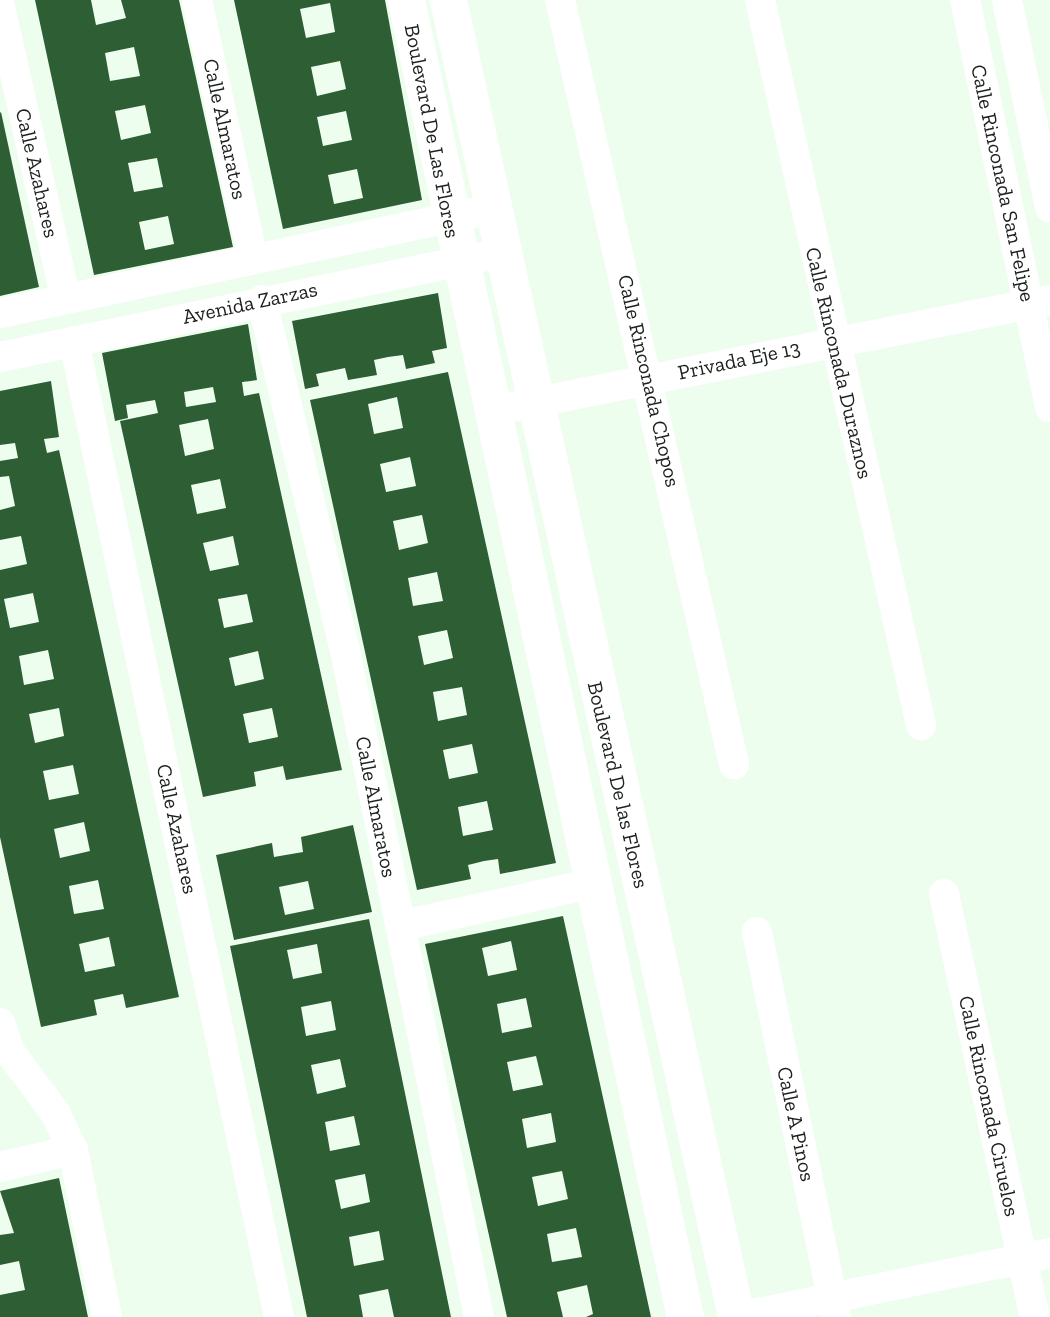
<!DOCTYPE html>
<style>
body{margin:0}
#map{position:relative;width:1050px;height:1317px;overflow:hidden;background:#eefeee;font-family:"Zilla Slab",serif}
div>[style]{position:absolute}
.building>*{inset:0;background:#2e5e34}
.minor>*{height:30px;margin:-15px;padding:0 15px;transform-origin:15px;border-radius:15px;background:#fff}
.tertiary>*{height:37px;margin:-18.5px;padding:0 18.5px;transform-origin:18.5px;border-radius:18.5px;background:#fff}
span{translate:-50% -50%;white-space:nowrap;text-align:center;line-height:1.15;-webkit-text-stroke:7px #fff;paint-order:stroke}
.street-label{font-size:21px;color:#1c211c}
</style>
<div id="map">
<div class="building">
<i style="clip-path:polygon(evenodd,35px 0,91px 0,96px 25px,126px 18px,121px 0,179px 0,233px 247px,94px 275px,35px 0,134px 47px,140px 76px,110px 81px,105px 53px,134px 47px,35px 0,145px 105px,151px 133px,121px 140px,115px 111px,145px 105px,35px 0,157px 158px,163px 187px,134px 192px,128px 163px,157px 158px,35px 0,168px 216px,174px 244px,145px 250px,139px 222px,168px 216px)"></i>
<i style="clip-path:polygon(evenodd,234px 0,385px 0,422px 200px,283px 229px,234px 0,330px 3px,335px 32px,306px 38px,300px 9px,330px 3px,234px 0,340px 61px,346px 89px,317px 96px,311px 67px,340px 61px,234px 0,346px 111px,352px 140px,323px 146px,317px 117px,346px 111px,234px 0,357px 169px,363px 198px,334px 204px,328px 175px,357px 169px)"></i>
<i style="clip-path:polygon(1px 112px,39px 287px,0 296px,0 113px)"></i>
<i style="clip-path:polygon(438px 293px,447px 348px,432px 351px,435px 363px,406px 369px,403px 355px,388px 357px,374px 360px,377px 375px,348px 380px,345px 368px,316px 374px,319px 386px,305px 389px,292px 321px)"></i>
<i style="clip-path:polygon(evenodd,248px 324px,257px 380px,242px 382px,244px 396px,259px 393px,342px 770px,286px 780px,283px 766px,254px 772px,256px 786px,203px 797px,120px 421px,158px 413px,155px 400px,126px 405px,128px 418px,115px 421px,102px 353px,248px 324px,213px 387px,216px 402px,186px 407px,184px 392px,213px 387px,248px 324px,208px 419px,214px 449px,185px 456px,179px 425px,208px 419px,248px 324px,220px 479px,226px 508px,197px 514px,191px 485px,220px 479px,248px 324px,233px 536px,239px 565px,210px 571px,203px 543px,233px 536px,248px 324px,247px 594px,253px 622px,224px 628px,218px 599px,247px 594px,248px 324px,258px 651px,264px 679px,235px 686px,229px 658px,258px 651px,248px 324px,272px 708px,278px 737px,249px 743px,243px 714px,272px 708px)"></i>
<i style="clip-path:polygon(evenodd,448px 372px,556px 863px,500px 874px,498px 859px,484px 861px,468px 865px,471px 879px,417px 890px,310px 400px,448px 372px,397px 397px,403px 428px,374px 434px,368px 404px,397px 397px,448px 372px,410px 457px,416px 486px,386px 492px,380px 464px,410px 457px,448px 372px,422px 515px,428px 543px,399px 550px,393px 521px,422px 515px,448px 372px,437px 572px,443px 601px,413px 606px,408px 578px,437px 572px,448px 372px,447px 630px,453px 658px,424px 665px,418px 636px,447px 630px,448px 372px,462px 687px,467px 715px,438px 721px,433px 692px,462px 687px,448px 372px,472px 744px,478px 773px,449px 779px,443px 750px,472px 744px,448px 372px,487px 801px,493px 830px,463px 836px,458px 807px,487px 801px)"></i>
<i style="clip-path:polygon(evenodd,51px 381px,59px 437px,44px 439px,47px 453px,59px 450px,179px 997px,126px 1008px,123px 994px,94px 1000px,97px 1015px,41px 1027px,0 837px,0 570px,27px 564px,21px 536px,0 540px,0 510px,15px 506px,9px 476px,0 477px,0 461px,18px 458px,15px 443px,0 445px,0 391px,51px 381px,33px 593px,39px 622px,10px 628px,4px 599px,33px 593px,51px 381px,48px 650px,54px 679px,24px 685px,19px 656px,48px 650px,51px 381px,59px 708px,64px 736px,35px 743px,29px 714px,59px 708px,51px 381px,73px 765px,79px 794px,49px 800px,43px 771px,73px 765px,51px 381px,84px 822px,90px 851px,60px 858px,54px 829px,84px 822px,51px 381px,98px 880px,104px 909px,74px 914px,69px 886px,98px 880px,51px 381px,109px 937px,115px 966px,85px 972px,79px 944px,109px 937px)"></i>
<i style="clip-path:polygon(evenodd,353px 825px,372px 912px,234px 940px,216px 855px,272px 843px,274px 857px,303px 852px,301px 837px,353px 825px,308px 881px,314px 909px,285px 915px,279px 887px,308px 881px)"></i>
<i style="clip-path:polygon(evenodd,563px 916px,626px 1202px,651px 1317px,586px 1317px,593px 1314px,587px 1285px,557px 1292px,563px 1317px,507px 1317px,469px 1145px,425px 944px,563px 916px,511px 941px,517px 970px,488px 976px,482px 948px,511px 941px,563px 916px,526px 998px,532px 1027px,502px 1033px,497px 1004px,526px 998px,563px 916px,536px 1056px,543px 1085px,513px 1091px,507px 1062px,536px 1056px,563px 916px,551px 1113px,556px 1142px,527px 1148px,522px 1119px,551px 1113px,563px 916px,562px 1171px,568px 1199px,538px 1206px,532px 1177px,562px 1171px,563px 916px,576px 1228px,582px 1257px,552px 1262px,547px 1234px,576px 1228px)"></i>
<i style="clip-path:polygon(evenodd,369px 919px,399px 1064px,451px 1317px,394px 1317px,388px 1289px,359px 1295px,363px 1317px,307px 1317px,266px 1118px,230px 946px,369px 919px,317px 944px,322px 973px,293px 979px,287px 950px,317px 944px,369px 919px,331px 1001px,336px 1030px,306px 1036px,301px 1007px,331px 1001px,369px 919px,340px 1059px,346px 1087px,317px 1094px,311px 1065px,340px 1059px,369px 919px,354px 1116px,360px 1145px,330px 1151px,325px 1122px,354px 1116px,369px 919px,365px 1174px,370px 1202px,341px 1209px,335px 1180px,365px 1174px,369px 919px,379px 1231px,384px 1260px,354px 1266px,349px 1237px,379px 1231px)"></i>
<i style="clip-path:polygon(59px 1178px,88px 1317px,0 1317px,0 1295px,25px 1290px,19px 1261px,0 1265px,0 1235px,14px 1233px,0 1191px)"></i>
</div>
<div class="minor">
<i style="left:197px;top:0;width:265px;rotate:77.8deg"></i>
<i style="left:560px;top:0;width:784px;rotate:77.17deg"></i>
<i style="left:760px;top:0;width:743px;rotate:77.48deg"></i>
<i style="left:965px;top:0;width:416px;rotate:78.2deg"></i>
<i style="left:1007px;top:0;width:212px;rotate:78.3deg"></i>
<i style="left:0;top:7px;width:299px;rotate:77.3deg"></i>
<i style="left:262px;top:300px;width:360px;rotate:76.7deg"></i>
<i style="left:345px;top:650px;width:680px;rotate:78.64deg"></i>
<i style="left:0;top:313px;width:503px;rotate:-11.94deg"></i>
<i style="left:74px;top:341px;width:997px;rotate:78.14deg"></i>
<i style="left:0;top:357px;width:512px;rotate:-11.73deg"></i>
<i style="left:492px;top:411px;width:569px;rotate:-11.25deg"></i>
<i style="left:944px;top:894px;width:433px;rotate:77.9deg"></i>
<i style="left:400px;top:926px;width:194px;rotate:-12.5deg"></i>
<i style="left:757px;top:932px;width:393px;rotate:78.4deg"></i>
<i style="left:0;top:1023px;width:31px;rotate:71deg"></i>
<i style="left:10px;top:1052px;width:77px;rotate:53.4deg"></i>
<i style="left:56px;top:1114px;width:40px;rotate:65deg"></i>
<i style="left:73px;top:1150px;width:170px;rotate:78.5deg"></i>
<i style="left:0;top:1167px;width:75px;rotate:-13.1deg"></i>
<i style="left:739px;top:1317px;width:318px;rotate:-11.6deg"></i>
</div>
<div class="tertiary">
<i style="left:406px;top:0;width:1346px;rotate:78.04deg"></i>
<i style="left:448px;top:0;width:1348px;rotate:77.66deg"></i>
</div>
<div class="street-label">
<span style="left:225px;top:129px;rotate:78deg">Calle Almaratos</span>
<span style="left:432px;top:131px;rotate:79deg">Boulevard De Las Flores</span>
<span style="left:37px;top:173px;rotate:77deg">Calle Azahares</span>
<span style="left:1003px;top:183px;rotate:78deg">Calle Rinconada San Felipe</span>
<span style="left:250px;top:303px;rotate:-12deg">Avenida Zarzas</span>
<span style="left:739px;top:360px;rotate:-12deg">Privada Eje 13</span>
<span style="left:839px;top:363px;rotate:77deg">Calle Rinconada Duraznos</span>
<span style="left:649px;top:381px;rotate:77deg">Calle Rinconada Chopos</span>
<span style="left:618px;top:785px;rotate:77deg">Boulevard De las Flores</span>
<span style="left:376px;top:807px;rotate:79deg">Calle Almaratos</span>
<span style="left:177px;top:829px;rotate:78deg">Calle Azahares</span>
<span style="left:989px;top:1106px;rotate:78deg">Calle Rinconada Ciruelos</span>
<span style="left:796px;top:1124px;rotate:78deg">Calle A Pinos</span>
</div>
</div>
